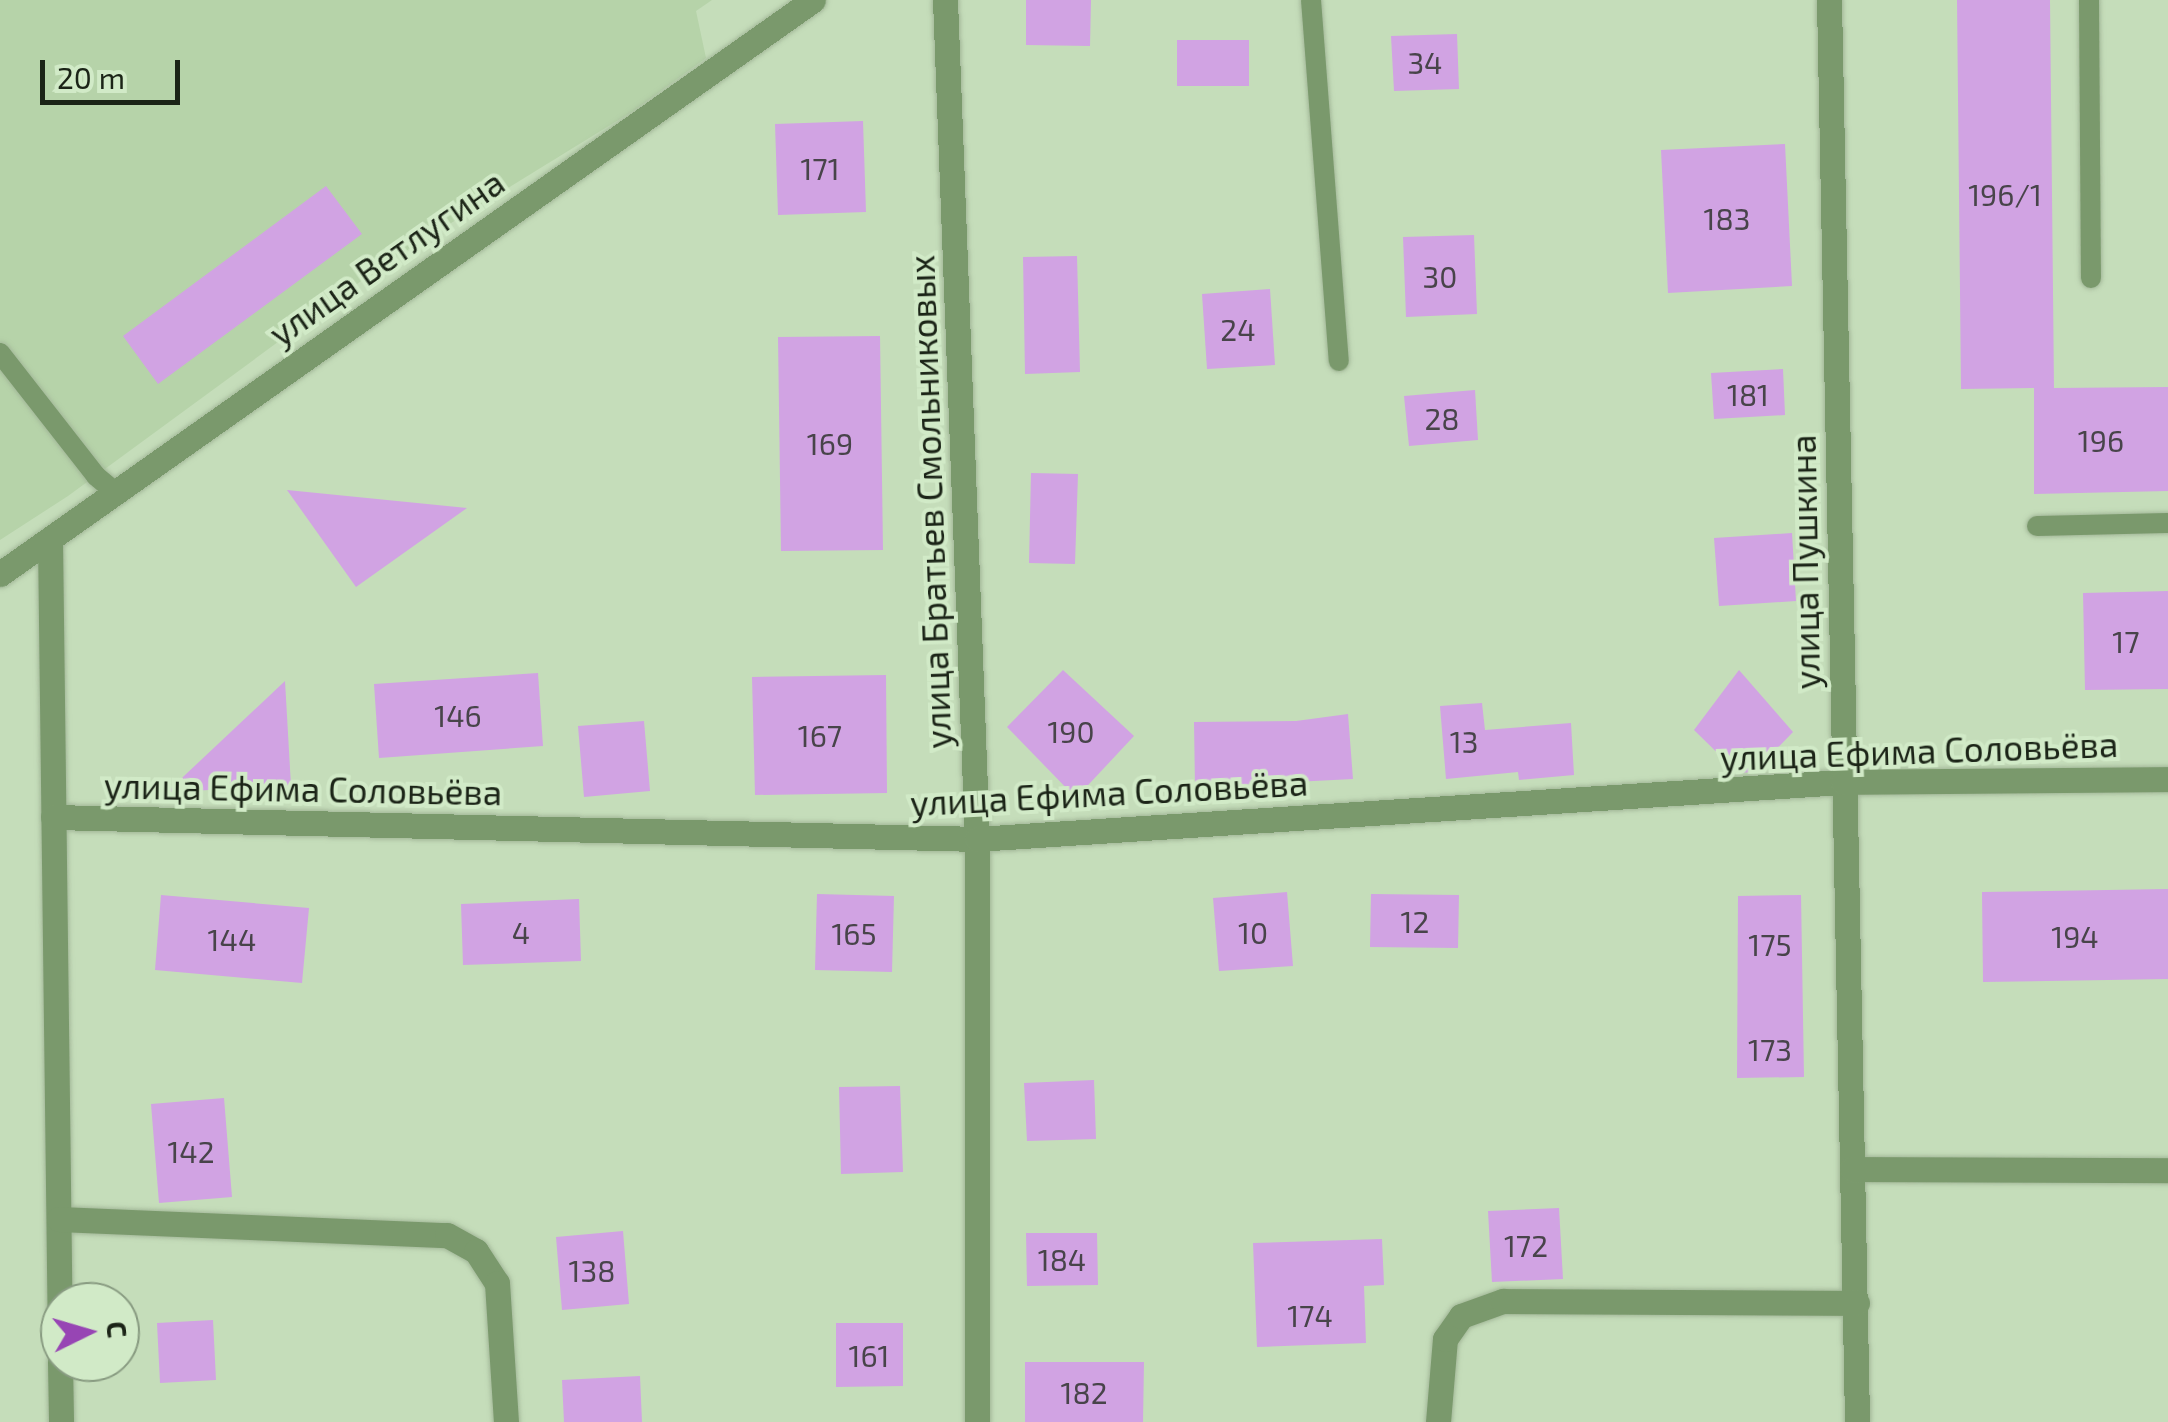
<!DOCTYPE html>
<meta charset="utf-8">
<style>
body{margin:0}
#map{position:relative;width:2168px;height:1422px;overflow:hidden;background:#c5ddba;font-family:"Exo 2",sans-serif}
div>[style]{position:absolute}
.built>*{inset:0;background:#b6d3a9}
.building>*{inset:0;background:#d1a3e3}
.roads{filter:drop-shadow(0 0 2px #a3b899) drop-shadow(0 0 2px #a3b899)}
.lane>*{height:20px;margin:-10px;padding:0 10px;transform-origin:10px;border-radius:10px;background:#7a996c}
.street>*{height:25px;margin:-12.5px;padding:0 12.5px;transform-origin:12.5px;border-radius:12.5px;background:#7a996c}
span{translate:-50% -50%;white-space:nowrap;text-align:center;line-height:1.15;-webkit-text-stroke:8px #d1eac7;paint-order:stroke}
.number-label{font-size:30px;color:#48444a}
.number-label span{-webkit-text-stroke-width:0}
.street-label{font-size:35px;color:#1b2417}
.north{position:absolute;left:40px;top:1282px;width:100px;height:100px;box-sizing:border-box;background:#d1eac7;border:2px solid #889b81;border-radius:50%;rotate:85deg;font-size:28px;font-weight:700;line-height:40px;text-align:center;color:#1b2417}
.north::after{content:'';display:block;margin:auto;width:35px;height:45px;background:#9745b4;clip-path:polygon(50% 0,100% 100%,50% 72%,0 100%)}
.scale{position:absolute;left:40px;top:60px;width:140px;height:45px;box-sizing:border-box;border:5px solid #1b2417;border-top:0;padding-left:12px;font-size:30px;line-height:35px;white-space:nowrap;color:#1b2417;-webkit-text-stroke:8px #d1eac7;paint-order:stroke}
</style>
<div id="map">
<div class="built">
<i style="clip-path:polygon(0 0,712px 0,696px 11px,706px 58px,633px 111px,383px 265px,68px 496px,0 540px)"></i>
</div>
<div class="building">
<i style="clip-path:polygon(1026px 0,1091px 0,1090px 46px,1026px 45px)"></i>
<i style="clip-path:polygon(1957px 0,2050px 0,2054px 388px,2168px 387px,2168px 491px,2034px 494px,2034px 388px,1961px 389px)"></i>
<i style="clip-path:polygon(1457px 34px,1459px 89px,1394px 91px,1391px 36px)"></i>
<i style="clip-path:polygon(1177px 40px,1249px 40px,1249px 86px,1177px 86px)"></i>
<i style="clip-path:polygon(863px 121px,866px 212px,778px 215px,775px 124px)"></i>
<i style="clip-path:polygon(1785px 144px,1792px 286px,1668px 293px,1661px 150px)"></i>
<i style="clip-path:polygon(326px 186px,362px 234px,158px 384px,123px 336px)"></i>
<i style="clip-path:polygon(1474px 235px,1477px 314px,1406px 317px,1403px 237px)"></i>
<i style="clip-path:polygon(1077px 256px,1080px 372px,1025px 374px,1023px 257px)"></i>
<i style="clip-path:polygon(1270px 289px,1275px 365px,1207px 369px,1202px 294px)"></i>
<i style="clip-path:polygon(880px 336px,883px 550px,781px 551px,778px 337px)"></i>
<i style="clip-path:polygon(1783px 369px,1785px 415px,1714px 419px,1711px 373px)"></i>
<i style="clip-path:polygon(1475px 390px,1478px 440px,1409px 446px,1404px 396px)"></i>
<i style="clip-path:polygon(1031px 473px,1078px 474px,1075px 564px,1029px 563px)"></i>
<i style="clip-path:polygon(287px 490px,467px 508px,356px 587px)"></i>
<i style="clip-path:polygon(1792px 533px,1796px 601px,1719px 606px,1714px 538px)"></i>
<i style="clip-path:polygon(2168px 591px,2168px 689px,2085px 690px,2083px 593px)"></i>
<i style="clip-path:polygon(1063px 670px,1134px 736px,1076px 798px,1007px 727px)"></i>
<i style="clip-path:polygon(1739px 670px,1793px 732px,1754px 772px,1738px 773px,1694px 730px)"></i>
<i style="clip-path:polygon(538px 673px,543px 746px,379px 758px,374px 684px)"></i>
<i style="clip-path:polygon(886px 675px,887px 793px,755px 795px,752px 677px)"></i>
<i style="clip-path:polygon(285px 681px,291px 786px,167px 792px)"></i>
<i style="clip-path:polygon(1482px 703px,1485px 730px,1571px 723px,1574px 775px,1519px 780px,1518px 772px,1446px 779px,1440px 706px)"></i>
<i style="clip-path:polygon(1348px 714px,1353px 779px,1195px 787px,1194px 722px,1296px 721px)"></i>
<i style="clip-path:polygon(644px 721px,650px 791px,584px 797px,578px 726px)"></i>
<i style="clip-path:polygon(2168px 889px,2168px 979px,1983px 982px,1982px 892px)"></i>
<i style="clip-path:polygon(1287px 892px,1293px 966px,1219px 971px,1213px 898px)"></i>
<i style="clip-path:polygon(817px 894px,894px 896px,892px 972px,815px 970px)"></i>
<i style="clip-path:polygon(1371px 894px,1459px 895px,1458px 948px,1370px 947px)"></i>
<i style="clip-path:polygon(161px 895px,309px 908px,302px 983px,155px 970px)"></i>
<i style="clip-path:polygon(1801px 895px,1804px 1077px,1737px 1078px,1738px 896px)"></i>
<i style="clip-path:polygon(579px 899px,581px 961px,463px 965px,461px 904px)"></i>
<i style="clip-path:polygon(1094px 1080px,1096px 1139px,1027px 1141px,1024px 1083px)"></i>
<i style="clip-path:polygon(900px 1086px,903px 1172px,841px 1174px,839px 1087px)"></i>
<i style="clip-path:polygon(224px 1098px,232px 1197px,159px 1203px,151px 1104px)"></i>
<i style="clip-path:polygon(1559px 1208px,1563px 1279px,1492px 1282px,1488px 1211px)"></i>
<i style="clip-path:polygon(623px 1231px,629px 1304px,562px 1310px,556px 1237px)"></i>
<i style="clip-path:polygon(1026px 1233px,1097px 1233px,1098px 1285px,1027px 1286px)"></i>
<i style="clip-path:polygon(1382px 1239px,1384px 1285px,1364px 1286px,1366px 1343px,1257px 1347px,1253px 1243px)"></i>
<i style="clip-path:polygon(213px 1320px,216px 1380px,160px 1383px,157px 1323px)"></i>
<i style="clip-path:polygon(836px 1323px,903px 1323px,903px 1386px,836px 1387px)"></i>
<i style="clip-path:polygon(1025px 1362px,1144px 1362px,1143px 1422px,1025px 1422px)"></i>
<i style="clip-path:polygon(640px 1376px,642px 1422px,564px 1422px,562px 1380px)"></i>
</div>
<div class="roads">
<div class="lane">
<i style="left:1311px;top:0;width:362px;rotate:85.6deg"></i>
<i style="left:2089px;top:0;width:278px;rotate:89.6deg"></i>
<i style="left:0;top:353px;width:156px;rotate:52deg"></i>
<i style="left:96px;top:476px;width:23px;rotate:40deg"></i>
<i style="left:2037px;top:526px;width:131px;rotate:-1.3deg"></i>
</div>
<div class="street">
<i style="left:945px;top:0;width:840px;rotate:87.82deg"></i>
<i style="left:977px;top:839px;width:583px;rotate:90deg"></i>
<i style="left:1829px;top:0;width:1422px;rotate:88.87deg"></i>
<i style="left:50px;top:539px;width:802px;rotate:89.29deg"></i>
<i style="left:0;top:574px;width:995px;rotate:-35.22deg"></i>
<i style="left:53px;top:817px;width:924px;rotate:1.36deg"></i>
<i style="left:977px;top:839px;width:868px;rotate:-3.77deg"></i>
<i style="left:1843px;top:782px;width:325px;rotate:-0.5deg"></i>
<i style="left:1852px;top:1169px;width:316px;rotate:0.2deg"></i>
<i style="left:59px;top:1219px;width:388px;rotate:2.4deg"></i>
<i style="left:447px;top:1235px;width:33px;rotate:29deg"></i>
<i style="left:476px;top:1251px;width:38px;rotate:57deg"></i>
<i style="left:497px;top:1283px;width:139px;rotate:86.3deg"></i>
<i style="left:60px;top:1362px;width:60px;rotate:89deg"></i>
<i style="left:1438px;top:1422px;width:83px;rotate:-85.2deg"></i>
<i style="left:1445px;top:1339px;width:28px;rotate:-55deg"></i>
<i style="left:1461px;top:1316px;width:45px;rotate:-19.7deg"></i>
<i style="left:1503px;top:1301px;width:354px;rotate:0.3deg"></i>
</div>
</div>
<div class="number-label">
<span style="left:1425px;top:62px">34</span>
<span style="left:820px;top:168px">171</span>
<span style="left:2005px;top:194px">196/1</span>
<span style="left:1727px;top:218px">183</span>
<span style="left:1440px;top:276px">30</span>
<span style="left:1238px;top:329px">24</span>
<span style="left:1748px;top:394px">181</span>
<span style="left:1442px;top:418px">28</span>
<span style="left:2101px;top:440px">196</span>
<span style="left:830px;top:443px">169</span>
<span style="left:2126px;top:641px">17</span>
<span style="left:458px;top:715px">146</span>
<span style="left:1071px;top:731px">190</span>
<span style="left:820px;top:735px">167</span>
<span style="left:1464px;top:741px">13</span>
<span style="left:1415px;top:921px">12</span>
<span style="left:521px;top:932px">4</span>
<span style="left:1253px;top:932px">10</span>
<span style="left:854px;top:933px">165</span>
<span style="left:2075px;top:936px">194</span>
<span style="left:232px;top:939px">144</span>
<span style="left:1770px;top:944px">175</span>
<span style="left:1770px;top:1049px">173</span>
<span style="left:191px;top:1151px">142</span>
<span style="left:1526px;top:1245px">172</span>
<span style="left:1062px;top:1259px">184</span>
<span style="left:592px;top:1270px">138</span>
<span style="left:1310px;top:1315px">174</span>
<span style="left:869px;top:1355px">161</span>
<span style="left:1084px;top:1392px">182</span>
</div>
<div class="street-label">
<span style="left:386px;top:257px;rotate:-35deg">улица Ветлугина</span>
<span style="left:929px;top:502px;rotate:-92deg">улица Братьев Смольниковых</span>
<span style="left:1804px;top:562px;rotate:-91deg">улица Пушкина</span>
<span style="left:1919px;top:750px;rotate:-2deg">улица Ефима Соловьёва</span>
<span style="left:303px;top:788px;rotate:1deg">улица Ефима Соловьёва</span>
<span style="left:1109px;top:792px;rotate:-3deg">улица Ефима Соловьёва</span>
</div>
<div class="north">С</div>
<div class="scale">20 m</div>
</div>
